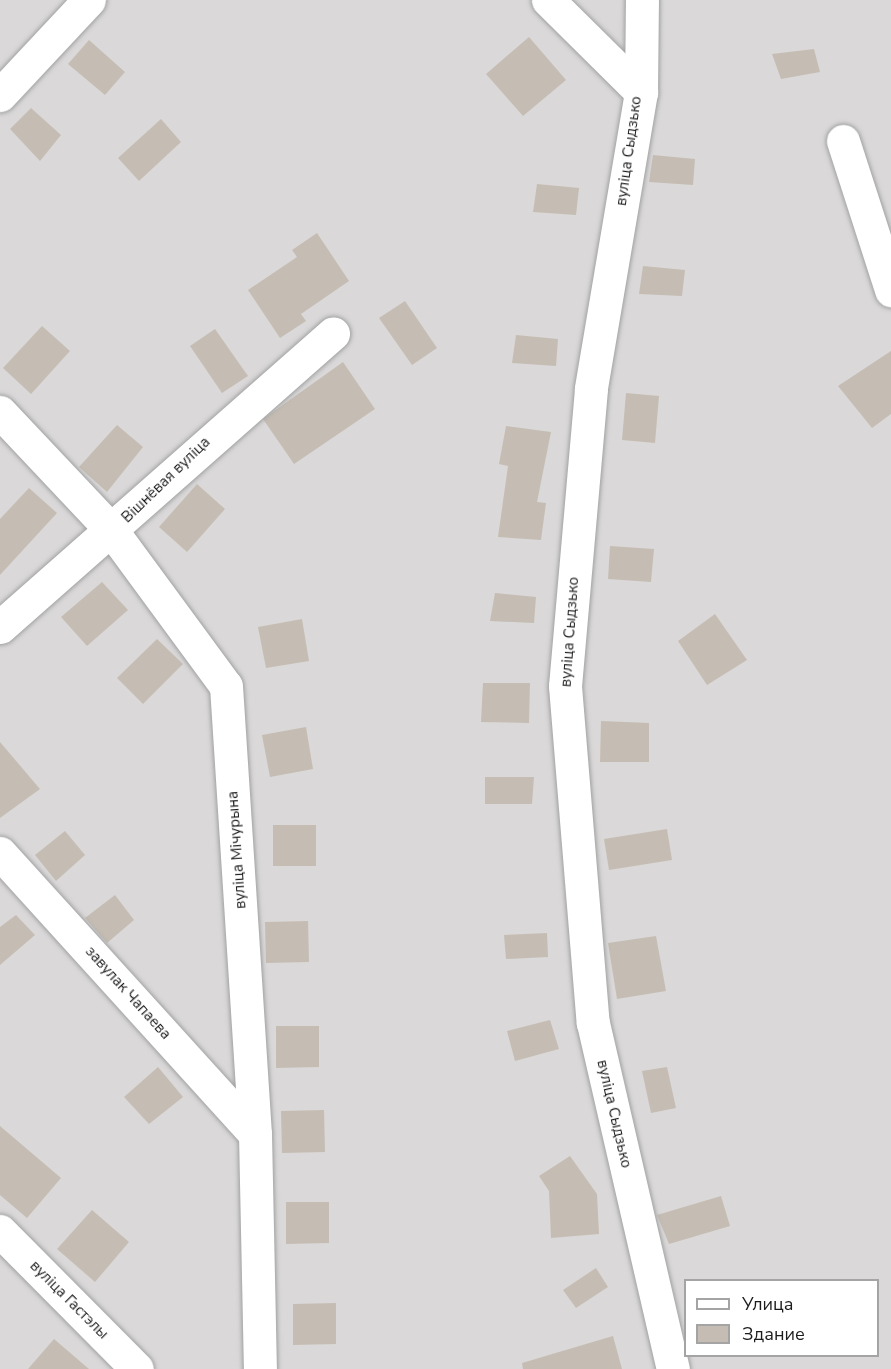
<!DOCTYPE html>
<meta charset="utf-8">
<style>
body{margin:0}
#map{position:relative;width:891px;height:1369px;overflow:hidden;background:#eeeae0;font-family:"Nunito Sans",sans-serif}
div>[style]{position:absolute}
.residential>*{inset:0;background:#dad8d8}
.building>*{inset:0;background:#c5bdb3}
.roads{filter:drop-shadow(0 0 2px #a2a2a2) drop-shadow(0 0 2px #a2a2a2)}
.minor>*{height:33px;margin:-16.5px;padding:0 16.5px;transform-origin:16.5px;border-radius:16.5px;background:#fff}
span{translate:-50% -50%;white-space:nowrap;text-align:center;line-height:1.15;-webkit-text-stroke:6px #fff;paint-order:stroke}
.street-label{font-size:15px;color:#1b1b1b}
.legend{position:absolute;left:684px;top:1279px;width:195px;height:78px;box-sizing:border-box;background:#fff;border:2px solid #a4a4a4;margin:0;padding:8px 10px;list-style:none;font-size:18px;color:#1b1b1b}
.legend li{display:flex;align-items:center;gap:12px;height:30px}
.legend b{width:30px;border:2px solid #a4a4a4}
</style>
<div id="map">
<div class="residential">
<i style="clip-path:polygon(evenodd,0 0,891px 0,891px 1369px,0 1369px,0 0,686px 1280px,878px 1280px,878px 1356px,686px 1356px,686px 1280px)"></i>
</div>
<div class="building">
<i style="clip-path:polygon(529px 37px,566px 80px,523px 116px,486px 74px)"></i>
<i style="clip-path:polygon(89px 40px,125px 72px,105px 95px,68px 64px)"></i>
<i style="clip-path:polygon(814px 49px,820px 72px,781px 79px,772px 54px)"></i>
<i style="clip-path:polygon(31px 108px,61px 135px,40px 161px,10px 129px)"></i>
<i style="clip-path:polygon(161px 119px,181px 142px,139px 181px,118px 158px)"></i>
<i style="clip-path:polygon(653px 155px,695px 159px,693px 185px,649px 182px)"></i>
<i style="clip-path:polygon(537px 184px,579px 188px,576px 215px,533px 212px)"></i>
<i style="clip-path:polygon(317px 233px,349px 281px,301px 314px,306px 321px,280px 338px,248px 290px,297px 257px,292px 250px)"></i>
<i style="clip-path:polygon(643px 266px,685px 270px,682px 296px,639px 294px)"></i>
<i style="clip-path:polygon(405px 301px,437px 348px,412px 365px,379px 318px)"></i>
<i style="clip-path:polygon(42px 326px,70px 351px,31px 394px,3px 368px)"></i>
<i style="clip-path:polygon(215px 329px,248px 376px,222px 393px,190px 346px)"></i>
<i style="clip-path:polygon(516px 335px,558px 339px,556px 366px,512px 363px)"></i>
<i style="clip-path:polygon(891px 351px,891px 414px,872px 428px,838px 386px)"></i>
<i style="clip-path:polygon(343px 362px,375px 409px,294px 464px,263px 419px)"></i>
<i style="clip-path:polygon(626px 393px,659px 396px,655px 443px,622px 440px)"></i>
<i style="clip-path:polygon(117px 425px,143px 447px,107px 492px,79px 467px)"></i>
<i style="clip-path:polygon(506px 426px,551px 432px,537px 502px,546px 503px,541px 540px,498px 537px,508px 466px,499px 464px)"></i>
<i style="clip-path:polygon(197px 484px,225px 509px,187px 552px,159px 527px)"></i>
<i style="clip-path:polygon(29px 488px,57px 513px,0 575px,0 519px)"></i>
<i style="clip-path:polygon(610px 546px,654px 549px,651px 582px,608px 579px)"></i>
<i style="clip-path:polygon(102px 582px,128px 610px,87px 646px,61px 617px)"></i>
<i style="clip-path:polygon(495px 593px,536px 597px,534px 623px,490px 621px)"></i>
<i style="clip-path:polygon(715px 614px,747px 660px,707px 685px,678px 641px)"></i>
<i style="clip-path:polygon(302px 619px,309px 661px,266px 668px,258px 627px)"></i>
<i style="clip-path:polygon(157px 639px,183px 664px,143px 704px,117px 678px)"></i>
<i style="clip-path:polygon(483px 683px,530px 683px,529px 723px,481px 722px)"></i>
<i style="clip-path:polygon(601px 721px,649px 723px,649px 762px,600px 762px)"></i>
<i style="clip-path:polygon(306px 727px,313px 769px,270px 777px,262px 735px)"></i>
<i style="clip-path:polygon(0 742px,40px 789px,0 818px)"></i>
<i style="clip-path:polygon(485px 777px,534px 777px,532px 804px,485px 804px)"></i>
<i style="clip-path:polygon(273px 825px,316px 825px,316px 866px,273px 866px)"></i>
<i style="clip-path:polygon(667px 829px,672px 860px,609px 870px,604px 839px)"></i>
<i style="clip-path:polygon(65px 831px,85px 855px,56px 881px,35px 855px)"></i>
<i style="clip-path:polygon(115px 895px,134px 920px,107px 943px,85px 918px)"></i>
<i style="clip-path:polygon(16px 915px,35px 935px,0 965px,0 927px)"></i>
<i style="clip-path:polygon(308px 921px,309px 962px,266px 963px,265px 922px)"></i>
<i style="clip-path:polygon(547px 933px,548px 957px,506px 959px,504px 935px)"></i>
<i style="clip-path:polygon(656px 936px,666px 991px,617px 999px,608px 943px)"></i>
<i style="clip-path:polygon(550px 1020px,559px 1049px,515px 1061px,507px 1031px)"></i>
<i style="clip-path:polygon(276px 1026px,319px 1026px,319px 1067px,276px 1068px)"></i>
<i style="clip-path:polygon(158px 1067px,183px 1097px,149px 1124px,124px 1097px)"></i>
<i style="clip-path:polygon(667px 1067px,676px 1108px,651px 1113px,642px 1071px)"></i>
<i style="clip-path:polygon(324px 1110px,325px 1152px,282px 1153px,281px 1111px)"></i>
<i style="clip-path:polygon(0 1126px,61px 1178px,27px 1218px,0 1195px)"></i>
<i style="clip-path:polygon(570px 1156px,597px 1194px,599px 1234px,551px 1238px,549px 1191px,539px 1176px)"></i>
<i style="clip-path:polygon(721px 1196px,730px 1226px,669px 1244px,657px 1215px)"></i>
<i style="clip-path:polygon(286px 1202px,329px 1202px,329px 1243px,286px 1244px)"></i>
<i style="clip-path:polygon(92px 1210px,129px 1242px,95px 1282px,57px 1249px)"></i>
<i style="clip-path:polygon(596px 1268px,608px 1287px,576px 1308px,563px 1290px)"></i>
<i style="clip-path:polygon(336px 1303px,336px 1344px,293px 1345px,293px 1304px)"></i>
<i style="clip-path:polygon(613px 1336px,622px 1369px,523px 1369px,522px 1363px)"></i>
<i style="clip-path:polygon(54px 1339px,89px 1369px,28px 1369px)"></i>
</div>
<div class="roads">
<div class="minor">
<i style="left:548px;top:0;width:131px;rotate:44.7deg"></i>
<i style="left:641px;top:92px;width:301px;rotate:99.6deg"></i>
<i style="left:591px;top:389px;width:298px;rotate:95deg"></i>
<i style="left:565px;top:686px;width:338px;rotate:85.3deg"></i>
<i style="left:593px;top:1023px;width:355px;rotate:77deg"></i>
<i style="left:641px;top:92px;width:92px;rotate:-89.4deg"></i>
<i style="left:0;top:95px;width:130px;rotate:-46.9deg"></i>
<i style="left:843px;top:141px;width:157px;rotate:72.1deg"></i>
<i style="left:0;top:412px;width:163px;rotate:46.7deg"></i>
<i style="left:112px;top:531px;width:192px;rotate:53.7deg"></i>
<i style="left:226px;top:686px;width:449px;rotate:86.3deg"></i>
<i style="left:255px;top:1134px;width:235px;rotate:88.8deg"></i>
<i style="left:0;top:627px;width:444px;rotate:-41.4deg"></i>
<i style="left:0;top:853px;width:379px;rotate:47.8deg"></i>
<i style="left:0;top:1231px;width:194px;rotate:45.2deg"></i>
</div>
</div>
<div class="street-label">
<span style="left:629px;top:151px;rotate:-82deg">вуліца Сыдзько</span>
<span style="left:166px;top:480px;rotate:-44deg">Вішнёвая вуліца</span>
<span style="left:570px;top:632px;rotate:-86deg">вуліца Сыдзько</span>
<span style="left:237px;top:850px;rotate:-94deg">вуліца Мічурына</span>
<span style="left:128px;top:993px;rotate:48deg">завулак Чапаева</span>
<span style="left:614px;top:1114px;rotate:77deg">вуліца Сыдзько</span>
<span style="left:69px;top:1300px;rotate:45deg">вуліца Гастэлы</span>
</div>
<ul class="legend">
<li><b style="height:8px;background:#fff"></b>Улица</li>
<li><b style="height:16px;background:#c5bdb3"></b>Здание</li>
</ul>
</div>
